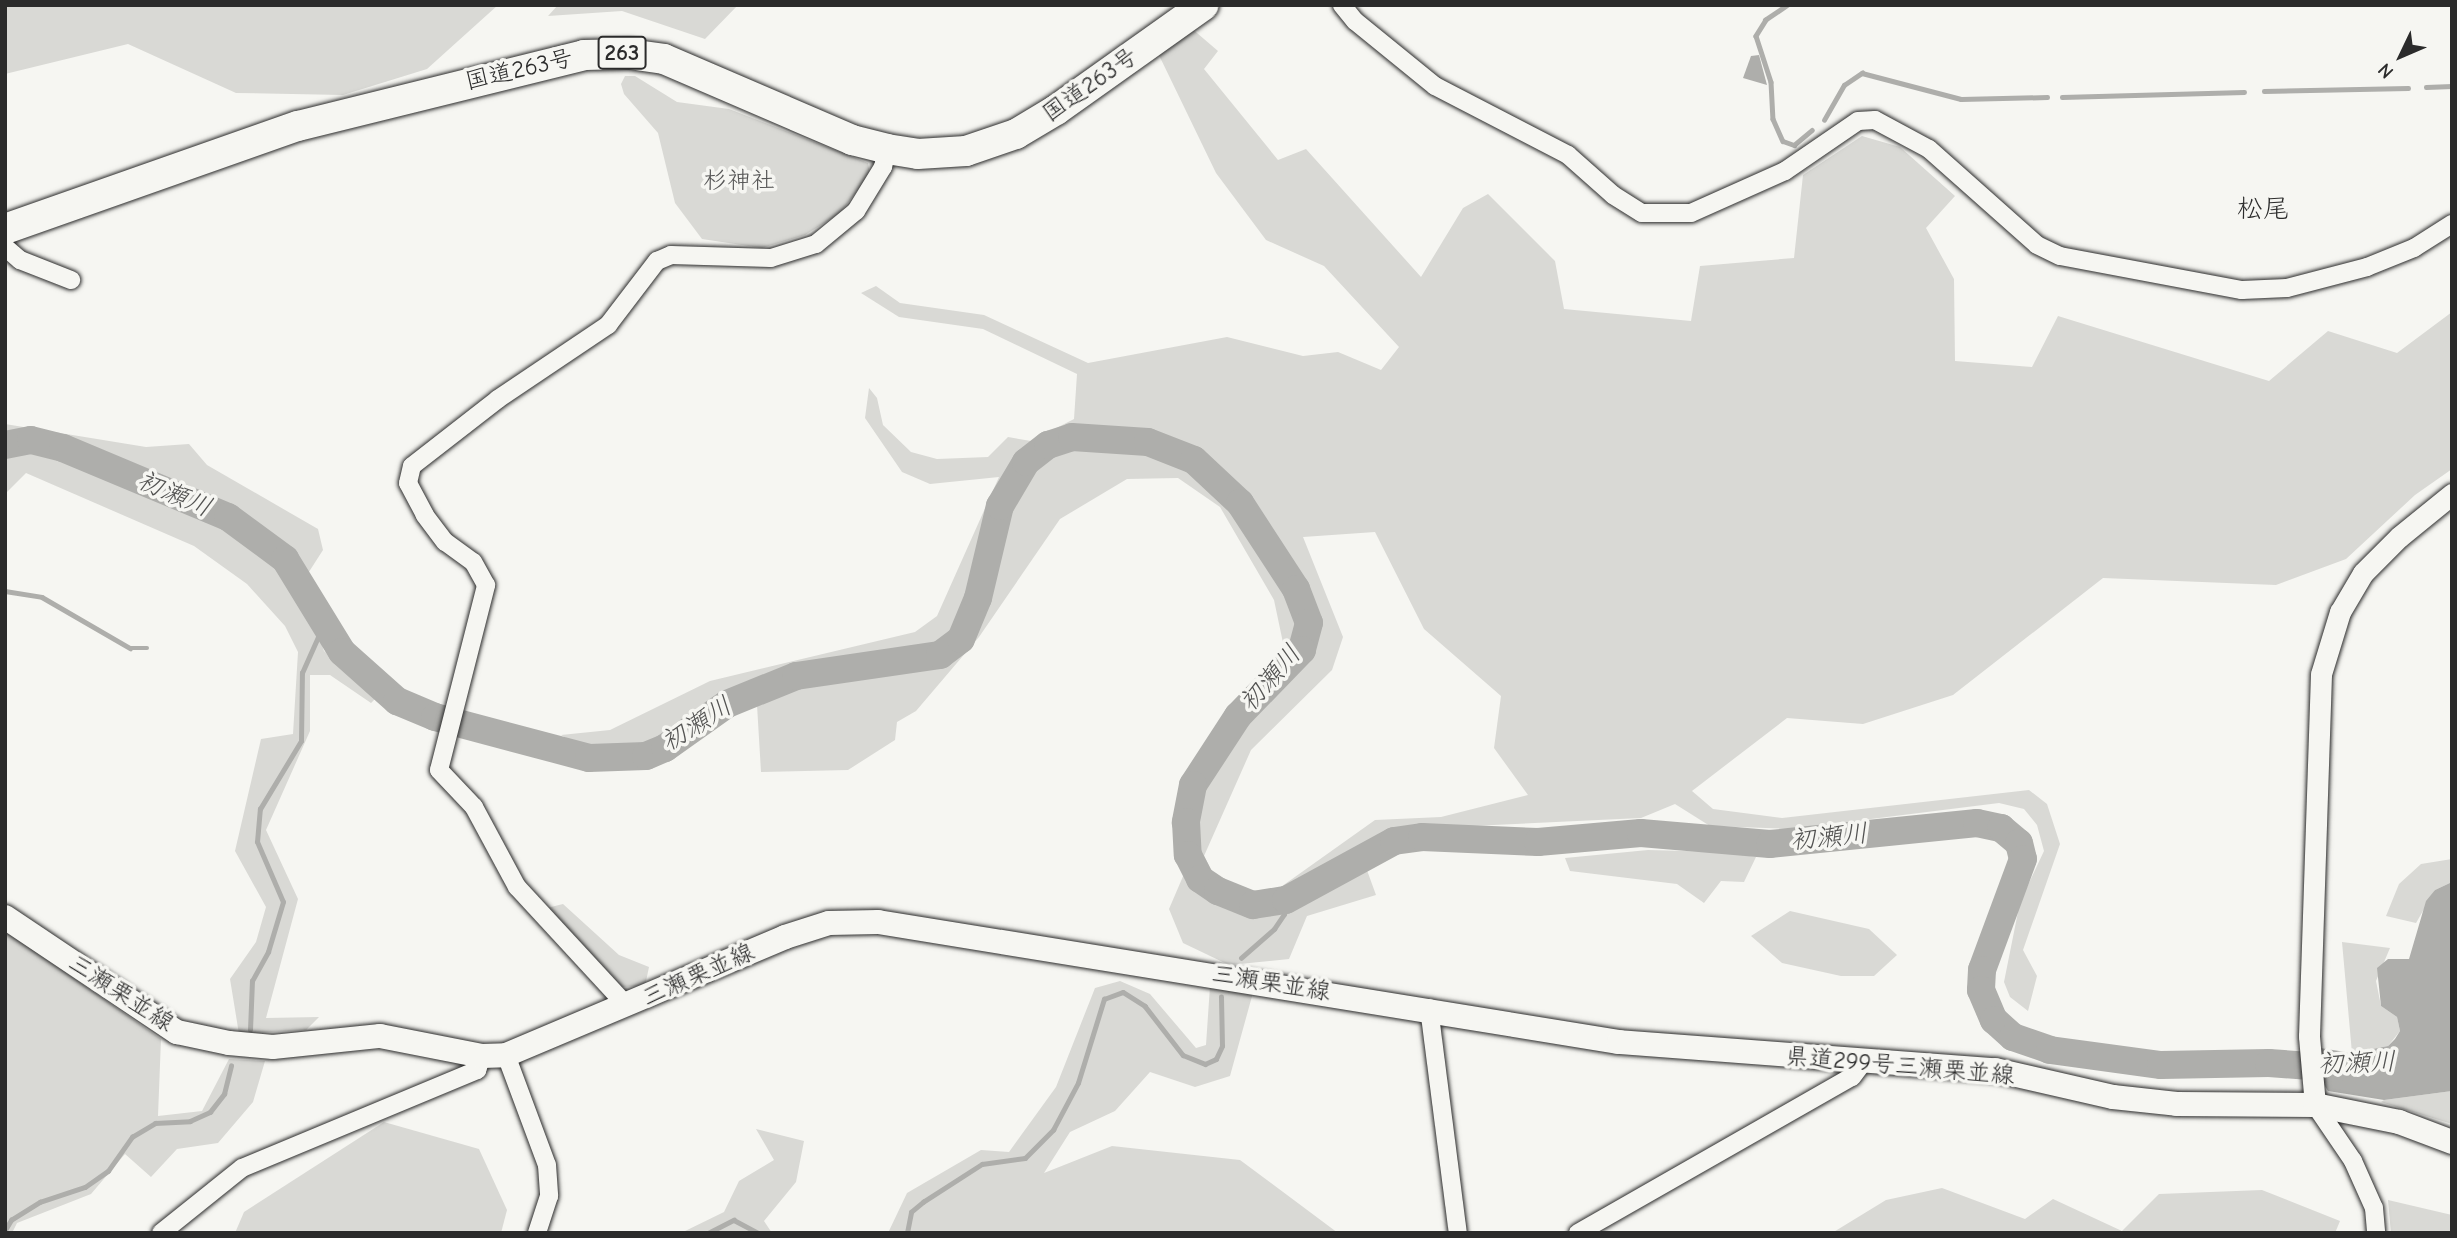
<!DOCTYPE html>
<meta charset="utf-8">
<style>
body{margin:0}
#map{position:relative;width:2457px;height:1238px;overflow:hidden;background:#f6f6f2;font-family:"Comic Neue","Klee One",sans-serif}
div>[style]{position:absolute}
.green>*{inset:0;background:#d9d9d5}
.water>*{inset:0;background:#aeaeab}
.stream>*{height:4.5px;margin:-2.25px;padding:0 2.25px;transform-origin:2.25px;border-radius:2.25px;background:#aeaeab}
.river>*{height:28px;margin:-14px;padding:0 14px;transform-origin:14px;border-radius:14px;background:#aeaeab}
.roads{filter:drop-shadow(0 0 2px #2b2b2b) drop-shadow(0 0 2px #2b2b2b)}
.minor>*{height:18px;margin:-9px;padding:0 9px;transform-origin:9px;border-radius:9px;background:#f6f6f2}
.tertiary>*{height:21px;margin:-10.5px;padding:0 10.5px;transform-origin:10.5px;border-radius:10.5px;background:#f6f6f2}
.secondary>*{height:24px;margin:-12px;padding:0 12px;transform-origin:12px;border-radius:12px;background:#f6f6f2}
.trunk>*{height:30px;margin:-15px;padding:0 15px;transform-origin:15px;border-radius:15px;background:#f6f6f2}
span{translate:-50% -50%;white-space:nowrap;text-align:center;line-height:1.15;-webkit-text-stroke:7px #f6f6f2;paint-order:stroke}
.shield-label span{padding:2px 5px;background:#f6f6f2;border:2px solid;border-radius:5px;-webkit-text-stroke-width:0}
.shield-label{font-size:23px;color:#2b2b2b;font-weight:700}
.street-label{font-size:24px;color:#2b2b2b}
.park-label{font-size:24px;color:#565656}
.neighbourhood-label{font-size:26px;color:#2b2b2b}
.water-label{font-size:26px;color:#525251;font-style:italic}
.frame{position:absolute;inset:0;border:7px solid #2b2b2b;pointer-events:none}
.north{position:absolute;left:2366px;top:21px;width:70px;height:70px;-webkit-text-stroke:5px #f6f6f2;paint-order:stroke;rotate:226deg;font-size:19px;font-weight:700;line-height:28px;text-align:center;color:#2b2b2b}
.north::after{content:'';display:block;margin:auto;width:24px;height:32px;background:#2b2b2b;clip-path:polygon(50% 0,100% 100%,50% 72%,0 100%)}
</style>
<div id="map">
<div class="green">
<i style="clip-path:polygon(5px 5px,498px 5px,427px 69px,343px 95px,236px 93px,128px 44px,5px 74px)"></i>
<i style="clip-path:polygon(558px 5px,738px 5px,705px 39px,622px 11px,548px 16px)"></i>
<i style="clip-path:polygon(evenodd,1190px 27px,1218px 51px,1204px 69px,1278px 160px,1306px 149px,1421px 277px,1463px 208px,1488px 194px,1555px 261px,1564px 309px,1691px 321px,1700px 266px,1794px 258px,1803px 175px,1862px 136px,1900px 147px,1955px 196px,1926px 228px,1954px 279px,1955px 361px,2032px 367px,2058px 316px,2269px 381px,2328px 331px,2397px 353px,2452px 312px,2452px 469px,2415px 495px,2346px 559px,2276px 585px,2103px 578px,1953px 695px,1863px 724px,1787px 718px,1692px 791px,1713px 809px,1782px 818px,2029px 790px,2047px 804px,2060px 844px,2023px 950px,2037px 976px,2028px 1011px,2010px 997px,2004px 982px,2020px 902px,2044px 851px,2037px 825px,2024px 809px,1999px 803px,1791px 829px,1710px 826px,1675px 804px,1641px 818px,1386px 830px,1360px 851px,1376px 895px,1307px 916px,1289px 959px,1229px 965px,1183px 943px,1169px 909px,1187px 867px,1196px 768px,1286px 657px,1274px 600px,1220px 507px,1178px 478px,1127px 479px,1060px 519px,979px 637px,916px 711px,897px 722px,895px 740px,848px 770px,761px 772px,757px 705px,747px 688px,686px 716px,644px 749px,589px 751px,561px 735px,610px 730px,710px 681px,915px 632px,937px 616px,999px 477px,930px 484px,902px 472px,865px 418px,869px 388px,877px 398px,883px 425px,911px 452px,937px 459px,988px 457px,1008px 437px,1031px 441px,1074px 419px,1077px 374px,983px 329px,899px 317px,861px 293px,876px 286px,900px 303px,984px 315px,1088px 363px,1227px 337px,1303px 356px,1338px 352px,1381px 370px,1399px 347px,1324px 266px,1266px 240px,1216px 173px,1156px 49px,1190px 27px,1375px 532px,1424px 629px,1501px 696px,1494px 748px,1528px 795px,1441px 817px,1375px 820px,1278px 889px,1245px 891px,1214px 875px,1204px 856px,1251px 750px,1332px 670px,1343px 637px,1303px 537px,1375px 532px)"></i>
<i style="clip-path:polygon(625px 76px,635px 76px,677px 102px,729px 109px,868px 163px,870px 174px,840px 213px,805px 235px,762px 248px,702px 239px,675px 203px,658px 133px,624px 94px,621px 84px)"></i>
<i style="clip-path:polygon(5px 424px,146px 447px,189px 444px,207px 465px,318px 529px,323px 550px,296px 592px,313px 619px,324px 651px,376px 698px,371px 703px,330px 675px,310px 675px,310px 731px,266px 830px,298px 899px,266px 1018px,319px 1017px,306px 1030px,239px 1034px,230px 979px,256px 942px,266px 907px,235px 851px,261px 739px,293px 734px,298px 652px,285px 626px,247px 584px,194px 546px,26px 473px,5px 494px)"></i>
<i style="clip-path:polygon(1648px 850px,1724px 852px,1756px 857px,1744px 882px,1721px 881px,1704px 903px,1677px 884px,1570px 871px,1565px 858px)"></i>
<i style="clip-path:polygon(2452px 859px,2452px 882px,2435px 890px,2416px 923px,2386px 916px,2399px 884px,2421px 864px)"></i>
<i style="clip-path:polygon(563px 904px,619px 955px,649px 967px,645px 986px,620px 987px,547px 908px)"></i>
<i style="clip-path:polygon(1790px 911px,1869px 929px,1897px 955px,1874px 976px,1841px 976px,1782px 963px,1751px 936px)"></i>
<i style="clip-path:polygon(5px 930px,161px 1039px,158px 1116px,202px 1111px,229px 1059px,265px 1061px,253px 1102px,218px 1143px,177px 1149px,151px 1177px,125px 1154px,91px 1194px,17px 1223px,12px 1233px,5px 1233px)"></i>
<i style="clip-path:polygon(2342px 942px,2390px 948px,2376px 981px,2381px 1006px,2397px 1017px,2400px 1031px,2388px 1046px,2352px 1053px)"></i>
<i style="clip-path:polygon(1120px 981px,1150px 994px,1196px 1048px,1206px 1045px,1210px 986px,1254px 989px,1230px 1076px,1195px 1087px,1150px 1072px,1115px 1111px,1070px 1132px,1044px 1173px,1112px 1146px,1240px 1160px,1338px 1233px,888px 1233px,907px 1193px,981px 1150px,1009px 1152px,1056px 1087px,1095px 988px)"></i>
<i style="clip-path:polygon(2452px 1091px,2452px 1124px,2381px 1102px,2384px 1100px)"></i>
<i style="clip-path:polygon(384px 1122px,479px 1149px,507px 1210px,501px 1233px,235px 1233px,244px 1212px)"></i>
<i style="clip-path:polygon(756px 1129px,804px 1141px,796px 1182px,764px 1221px,772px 1233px,681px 1233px,724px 1212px,739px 1181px,774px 1160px)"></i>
<i style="clip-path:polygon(1942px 1188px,2025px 1219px,2053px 1199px,2122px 1231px,2159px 1194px,2262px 1190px,2340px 1221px,2335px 1233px,1832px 1233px,1886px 1200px)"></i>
<i style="clip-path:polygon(2388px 1200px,2452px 1215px,2452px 1233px,2391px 1233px)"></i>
</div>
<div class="water">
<i style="clip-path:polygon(1759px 55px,1767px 85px,1743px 78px,1751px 56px)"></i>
<i style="clip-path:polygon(2452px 882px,2452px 1091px,2384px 1100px,2328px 1091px,2323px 1083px,2320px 1048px,2352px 1053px,2388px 1046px,2395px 1039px,2400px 1031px,2397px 1017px,2381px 1006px,2377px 968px,2388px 959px,2409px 959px,2426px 901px,2435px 890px)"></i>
</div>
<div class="stream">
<i style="left:1788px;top:5px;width:27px;rotate:146deg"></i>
<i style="left:1766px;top:20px;width:19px;rotate:122deg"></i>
<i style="left:1756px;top:36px;width:48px;rotate:71.9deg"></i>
<i style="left:1771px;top:82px;width:37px;rotate:87deg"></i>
<i style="left:1773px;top:119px;width:24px;rotate:66deg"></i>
<i style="left:1783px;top:141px;width:12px;rotate:20deg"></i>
<i style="left:1794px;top:145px;width:23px;rotate:-40deg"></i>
<i style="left:2426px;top:87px;width:26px;rotate:-2deg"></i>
<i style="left:2264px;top:91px;width:144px;rotate:-1.2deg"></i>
<i style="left:2062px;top:97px;width:182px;rotate:-1.6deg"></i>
<i style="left:1824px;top:120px;width:40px;rotate:-60.3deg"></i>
<i style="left:1844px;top:85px;width:22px;rotate:-34deg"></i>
<i style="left:1862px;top:73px;width:102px;rotate:14.7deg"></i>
<i style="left:1961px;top:99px;width:86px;rotate:-1.3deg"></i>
<i style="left:5px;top:591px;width:37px;rotate:9deg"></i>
<i style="left:42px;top:597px;width:102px;rotate:30.1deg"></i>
<i style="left:130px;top:648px;width:17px"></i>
<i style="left:1241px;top:958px;width:44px;rotate:-41.3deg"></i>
<i style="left:1274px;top:929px;width:18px;rotate:-56deg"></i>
<i style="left:1284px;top:914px;width:14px;rotate:-82deg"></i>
<i style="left:250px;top:1030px;width:49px;rotate:-87.7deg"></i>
<i style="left:252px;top:981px;width:33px;rotate:-61deg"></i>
<i style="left:268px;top:952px;width:52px;rotate:-73.3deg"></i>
<i style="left:283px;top:902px;width:65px;rotate:-113.4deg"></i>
<i style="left:257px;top:842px;width:33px;rotate:-85deg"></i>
<i style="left:260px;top:809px;width:79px;rotate:-58.9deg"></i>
<i style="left:301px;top:741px;width:68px;rotate:-89.2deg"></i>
<i style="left:302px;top:673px;width:59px;rotate:-66deg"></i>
<i style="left:5px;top:1230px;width:12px;rotate:-59deg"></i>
<i style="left:11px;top:1220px;width:34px;rotate:-32deg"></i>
<i style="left:40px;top:1202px;width:47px;rotate:-18.4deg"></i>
<i style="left:85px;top:1187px;width:28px;rotate:-35deg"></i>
<i style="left:108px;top:1171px;width:42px;rotate:-54.8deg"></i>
<i style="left:132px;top:1137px;width:27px;rotate:-31deg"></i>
<i style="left:155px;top:1123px;width:35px;rotate:-3deg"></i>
<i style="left:190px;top:1121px;width:22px;rotate:-24deg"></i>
<i style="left:210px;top:1112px;width:23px;rotate:-52deg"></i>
<i style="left:224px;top:1094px;width:29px;rotate:-76deg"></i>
<i style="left:708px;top:1233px;width:29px;rotate:-27deg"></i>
<i style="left:734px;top:1220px;width:27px;rotate:28deg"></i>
<i style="left:907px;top:1233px;width:21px;rotate:-79deg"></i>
<i style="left:911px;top:1212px;width:16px;rotate:-40deg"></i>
<i style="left:923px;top:1202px;width:70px;rotate:-32.8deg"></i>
<i style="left:982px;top:1164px;width:43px;rotate:-7.9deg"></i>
<i style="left:1025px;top:1158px;width:40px;rotate:-45deg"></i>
<i style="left:1053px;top:1130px;width:53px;rotate:-62deg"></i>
<i style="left:1078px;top:1083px;width:88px;rotate:-72.8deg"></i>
<i style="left:1104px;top:999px;width:20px;rotate:-20deg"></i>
<i style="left:1123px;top:992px;width:26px;rotate:32deg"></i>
<i style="left:1145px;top:1006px;width:62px;rotate:52.2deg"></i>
<i style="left:1183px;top:1055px;width:24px;rotate:22deg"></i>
<i style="left:1205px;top:1064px;width:12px;rotate:-24deg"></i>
<i style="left:1216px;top:1059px;width:14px;rotate:-65deg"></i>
<i style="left:1222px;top:1046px;width:49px;rotate:-91.2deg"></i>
</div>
<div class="river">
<i style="left:5px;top:445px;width:26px;rotate:-11deg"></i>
<i style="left:31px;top:440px;width:33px;rotate:14deg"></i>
<i style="left:63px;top:448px;width:179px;rotate:22.7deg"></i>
<i style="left:228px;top:517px;width:71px;rotate:36.4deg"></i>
<i style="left:285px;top:559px;width:109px;rotate:58.5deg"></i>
<i style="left:342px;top:652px;width:74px;rotate:41.7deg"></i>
<i style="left:397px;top:701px;width:41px;rotate:22.8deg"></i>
<i style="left:435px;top:717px;width:159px;rotate:14.9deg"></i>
<i style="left:589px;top:758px;width:57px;rotate:-2deg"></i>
<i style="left:646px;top:756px;width:21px;rotate:-23deg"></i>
<i style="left:665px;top:748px;width:76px;rotate:-35.4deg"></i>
<i style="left:727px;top:704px;width:74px;rotate:-22.1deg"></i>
<i style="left:796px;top:676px;width:146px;rotate:-8.3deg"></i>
<i style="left:940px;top:655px;width:26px;rotate:-37deg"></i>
<i style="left:961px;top:639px;width:44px;rotate:-67.5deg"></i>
<i style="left:978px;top:598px;width:95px;rotate:-76.6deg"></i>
<i style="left:1000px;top:506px;width:51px;rotate:-59.4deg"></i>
<i style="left:1026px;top:462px;width:28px;rotate:-38deg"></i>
<i style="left:1048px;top:445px;width:25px;rotate:-18deg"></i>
<i style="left:1072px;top:437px;width:76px;rotate:3.8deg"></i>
<i style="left:1148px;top:442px;width:49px;rotate:21.4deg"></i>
<i style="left:1194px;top:460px;width:63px;rotate:43.1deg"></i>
<i style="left:1240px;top:503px;width:103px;rotate:56.9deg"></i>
<i style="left:1296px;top:589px;width:36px;rotate:69deg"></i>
<i style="left:1309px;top:623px;width:28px;rotate:105deg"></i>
<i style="left:1302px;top:650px;width:92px;rotate:134.1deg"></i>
<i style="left:1238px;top:716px;width:82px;rotate:123.1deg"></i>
<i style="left:1193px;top:785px;width:38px;rotate:101deg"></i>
<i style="left:1186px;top:822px;width:33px;rotate:87deg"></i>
<i style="left:1188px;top:855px;width:27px;rotate:63deg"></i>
<i style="left:1200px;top:879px;width:22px;rotate:34deg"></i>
<i style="left:1218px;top:891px;width:38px;rotate:22deg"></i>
<i style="left:1253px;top:905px;width:33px;rotate:-9deg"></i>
<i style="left:1286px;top:900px;width:123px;rotate:-28.6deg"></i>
<i style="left:1394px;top:841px;width:28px;rotate:-8deg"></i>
<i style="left:1422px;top:837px;width:116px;rotate:2.5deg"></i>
<i style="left:1538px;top:842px;width:103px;rotate:-5deg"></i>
<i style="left:1641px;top:833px;width:129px;rotate:4.9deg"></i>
<i style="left:1770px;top:844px;width:208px;rotate:-5.8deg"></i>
<i style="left:1977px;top:823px;width:25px;rotate:12deg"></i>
<i style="left:2001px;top:828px;width:23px;rotate:40deg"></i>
<i style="left:2019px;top:843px;width:16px;rotate:76deg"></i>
<i style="left:2023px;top:859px;width:118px;rotate:110.3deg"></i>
<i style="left:1982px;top:970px;width:20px;rotate:93deg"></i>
<i style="left:1981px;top:990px;width:33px;rotate:67deg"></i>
<i style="left:1994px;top:1020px;width:25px;rotate:42deg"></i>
<i style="left:2013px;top:1037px;width:39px;rotate:19deg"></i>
<i style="left:2050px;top:1050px;width:112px;rotate:7.7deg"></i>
<i style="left:2161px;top:1065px;width:108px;rotate:-1.1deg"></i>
<i style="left:2269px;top:1063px;width:68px;rotate:4.2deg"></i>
</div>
<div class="roads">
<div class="minor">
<i style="left:1342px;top:5px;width:21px;rotate:51deg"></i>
<i style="left:1355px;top:21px;width:103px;rotate:39.1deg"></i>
<i style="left:1435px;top:86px;width:150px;rotate:27.4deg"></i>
<i style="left:1568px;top:155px;width:60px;rotate:41.6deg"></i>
<i style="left:1613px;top:195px;width:34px;rotate:32deg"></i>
<i style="left:1642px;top:213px;width:49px"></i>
<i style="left:1691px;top:213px;width:103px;rotate:-24.1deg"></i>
<i style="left:1785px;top:171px;width:88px;rotate:-34.4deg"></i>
<i style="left:1858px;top:121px;width:17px;rotate:-3deg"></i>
<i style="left:1875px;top:120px;width:61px;rotate:28.2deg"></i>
<i style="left:1929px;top:149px;width:144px;rotate:41.6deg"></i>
<i style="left:2037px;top:245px;width:25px;rotate:26deg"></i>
<i style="left:2060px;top:256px;width:185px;rotate:10.6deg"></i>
<i style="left:2242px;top:290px;width:45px;rotate:-2.5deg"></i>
<i style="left:2287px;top:288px;width:83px;rotate:-14.7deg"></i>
<i style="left:2367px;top:267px;width:51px;rotate:-22deg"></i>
<i style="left:2414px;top:248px;width:45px;rotate:-32.3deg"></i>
<i style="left:5px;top:247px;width:20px;rotate:41deg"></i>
<i style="left:20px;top:260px;width:55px;rotate:21.4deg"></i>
<i style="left:627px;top:1006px;width:162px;rotate:-132.7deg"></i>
<i style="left:517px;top:887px;width:91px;rotate:-118.3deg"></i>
<i style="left:474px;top:807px;width:51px;rotate:-133.4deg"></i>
<i style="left:439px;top:770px;width:191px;rotate:-75.7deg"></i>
<i style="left:486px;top:585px;width:26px;rotate:-119deg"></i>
<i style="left:473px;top:562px;width:34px;rotate:-144deg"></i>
<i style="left:445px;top:542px;width:34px;rotate:-127deg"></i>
<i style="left:425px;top:515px;width:36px;rotate:-118deg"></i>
<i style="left:408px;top:483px;width:17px;rotate:-77deg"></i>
<i style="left:412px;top:466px;width:109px;rotate:-37.9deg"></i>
<i style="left:498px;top:399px;width:133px;rotate:-33.9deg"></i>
<i style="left:608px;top:325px;width:81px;rotate:-52.6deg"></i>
<i style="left:657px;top:261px;width:15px;rotate:-23deg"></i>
<i style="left:671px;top:255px;width:100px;rotate:1.7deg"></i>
<i style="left:771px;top:258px;width:47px;rotate:-17.3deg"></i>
<i style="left:816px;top:244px;width:52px;rotate:-39.5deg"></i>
<i style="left:856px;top:211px;width:52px;rotate:-58.5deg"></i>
<i style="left:883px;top:167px;width:18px;rotate:-77deg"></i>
<i style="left:1429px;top:1008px;width:227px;rotate:82.7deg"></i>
<i style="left:506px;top:1055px;width:117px;rotate:69.6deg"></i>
<i style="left:547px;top:1165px;width:31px;rotate:86deg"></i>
<i style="left:549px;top:1196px;width:39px;rotate:108deg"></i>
<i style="left:2315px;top:1105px;width:68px;rotate:55.8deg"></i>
<i style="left:2353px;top:1161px;width:51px;rotate:65.9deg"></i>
<i style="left:2374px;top:1208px;width:25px;rotate:85deg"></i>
<i style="left:161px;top:1233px;width:104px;rotate:-38.7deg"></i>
<i style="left:242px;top:1168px;width:255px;rotate:-22.6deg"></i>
<i style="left:477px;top:1070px;width:15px;rotate:-70deg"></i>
<i style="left:1578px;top:1233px;width:315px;rotate:-29.7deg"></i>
<i style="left:1852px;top:1077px;width:21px;rotate:-53deg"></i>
</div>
<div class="tertiary">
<i style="left:2315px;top:1105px;width:69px;rotate:-95deg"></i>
<i style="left:2309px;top:1036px;width:362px;rotate:-88.1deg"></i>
<i style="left:2321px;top:674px;width:65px;rotate:-73deg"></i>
<i style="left:2340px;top:612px;width:45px;rotate:-59.5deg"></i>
<i style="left:2363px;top:573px;width:51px;rotate:-45deg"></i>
<i style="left:2399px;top:537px;width:68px;rotate:-39.1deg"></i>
</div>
<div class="secondary">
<i style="left:5px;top:917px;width:207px;rotate:33.8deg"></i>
<i style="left:177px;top:1032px;width:53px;rotate:11.9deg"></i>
<i style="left:229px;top:1043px;width:44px;rotate:5.2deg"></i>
<i style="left:273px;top:1047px;width:108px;rotate:-5.9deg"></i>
<i style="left:380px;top:1036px;width:104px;rotate:11.1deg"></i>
<i style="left:482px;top:1056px;width:24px;rotate:-2deg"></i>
<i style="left:506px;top:1055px;width:303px;rotate:-22.9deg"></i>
<i style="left:785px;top:937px;width:46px;rotate:-17.7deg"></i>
<i style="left:829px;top:923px;width:49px;rotate:-1.2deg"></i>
<i style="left:878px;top:922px;width:751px;rotate:9.2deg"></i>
<i style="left:1619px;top:1042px;width:377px;rotate:4.3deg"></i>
<i style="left:1995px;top:1070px;width:121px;rotate:12.9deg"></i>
<i style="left:2113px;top:1097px;width:64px;rotate:6.2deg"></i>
<i style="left:2177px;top:1104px;width:138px;rotate:0.4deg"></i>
<i style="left:2315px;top:1105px;width:86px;rotate:11.4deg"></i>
<i style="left:2399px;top:1122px;width:57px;rotate:20.7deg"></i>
</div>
<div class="trunk">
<i style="left:5px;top:229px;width:311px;rotate:-19.4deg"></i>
<i style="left:298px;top:126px;width:295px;rotate:-13.9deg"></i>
<i style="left:584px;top:55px;width:45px;rotate:-1.3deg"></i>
<i style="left:629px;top:54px;width:35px;rotate:8deg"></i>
<i style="left:664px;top:59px;width:205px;rotate:23.3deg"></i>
<i style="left:852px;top:140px;width:36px;rotate:14deg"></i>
<i style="left:887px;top:149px;width:31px;rotate:9deg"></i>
<i style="left:918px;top:154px;width:48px;rotate:-3.6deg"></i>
<i style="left:966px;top:151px;width:53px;rotate:-18.8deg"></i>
<i style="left:1016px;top:134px;width:47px;rotate:-31deg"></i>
<i style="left:1056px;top:110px;width:181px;rotate:-35.4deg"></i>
</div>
</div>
<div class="shield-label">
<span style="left:622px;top:53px">263</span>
</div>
<div class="street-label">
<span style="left:519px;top:70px;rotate:-13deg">国道263号</span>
<span style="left:1090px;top:85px;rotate:-35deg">国道263号</span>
<span style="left:698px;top:975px;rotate:-24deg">三瀬栗並線</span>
<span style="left:1271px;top:983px;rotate:9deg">三瀬栗並線</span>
<span style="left:121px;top:993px;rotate:33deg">三瀬栗並線</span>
<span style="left:1900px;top:1066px;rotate:5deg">県道299号三瀬栗並線</span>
</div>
<div class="park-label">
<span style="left:739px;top:181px">杉神社</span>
</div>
<div class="neighbourhood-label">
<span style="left:2263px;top:210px">松尾</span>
</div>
<div class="water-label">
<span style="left:174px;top:495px;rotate:23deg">初瀬川</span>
<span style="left:1271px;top:679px;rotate:-49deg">初瀬川</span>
<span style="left:697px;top:725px;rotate:-32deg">初瀬川</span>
<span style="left:1829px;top:838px;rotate:-6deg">初瀬川</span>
<span style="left:2357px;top:1064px;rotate:-2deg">初瀬川</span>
</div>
<div class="frame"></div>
<div class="north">N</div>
</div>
